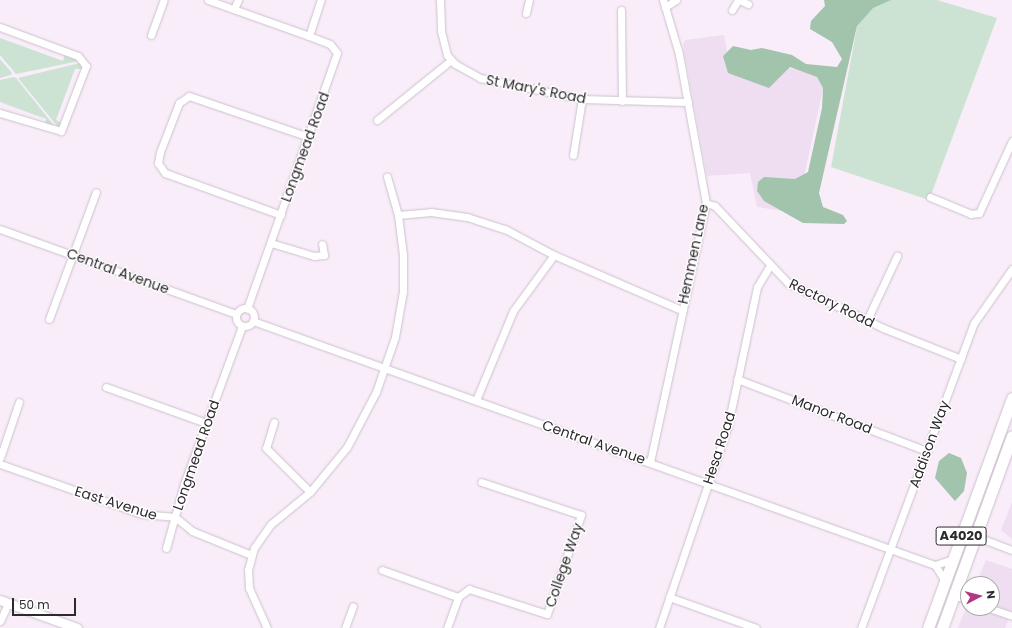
<!DOCTYPE html>
<style>
body{margin:0}
#map{position:relative;width:1012px;height:628px;overflow:hidden;background:#f8edf9;font-family:Poppins,sans-serif}
div>[style]{position:absolute}
.built>*{inset:0;background:#efdef1}
.green>*{inset:0;background:#cce3d3}
.forest>*{inset:0;background:#a2c3ac}
.roads{filter:drop-shadow(0 0 1px #ccc1cd) drop-shadow(0 0 1px #ccc1cd)}
.street>*{height:7px;margin:-3.5px;padding:0 3.5px;transform-origin:3.5px;border-radius:3.5px;background:#fff}
.street>.ring{margin:-3.5px;padding:0;box-sizing:content-box;background:none;border:7px solid #fff;border-radius:50%}
.secondary>*{height:9px;margin:-4.5px;padding:0 4.5px;transform-origin:4.5px;border-radius:4.5px;background:#fff}
.primary>*{height:11px;margin:-5.5px;padding:0 5.5px;transform-origin:5.5px;border-radius:5.5px;background:#fff}
span{translate:-50% -50%;white-space:nowrap;text-align:center;line-height:1.15;-webkit-text-stroke:3px #fff;paint-order:stroke}
.shield-label span{padding:1px 3px;background:#fff;border:1px solid;border-radius:3px;-webkit-text-stroke-width:0}
.shield-label{font-size:13px;color:#2d292e;font-weight:700}
.street-label{font-size:14px;color:#2d292e}
.north{position:absolute;left:960px;top:576px;width:40px;height:40px;box-sizing:border-box;background:#fff;border:1px solid #aba9ab;border-radius:50%;rotate:83deg;font-size:11px;font-weight:700;line-height:16px;text-align:center;color:#2d292e}
.north::after{content:'';display:block;margin:auto;width:14px;height:18px;background:#b43786;clip-path:polygon(50% 0,100% 100%,50% 72%,0 100%)}
.scale{position:absolute;left:12px;top:598px;width:64px;height:18px;box-sizing:border-box;border:2px solid #2d292e;border-top:0;padding-left:5px;font-size:12px;line-height:14px;white-space:nowrap;color:#2d292e;-webkit-text-stroke:3px #fff;paint-order:stroke}
</style>
<div id="map">
<div class="built">
<i style="clip-path:polygon(724px 35px,728px 57px,826px 75px,796px 213px,757px 207px,750px 173px,707px 176px,683px 45px,685px 40px)"></i>
<i style="clip-path:polygon(1012px 502px,1012px 539px,1001px 530px)"></i>
<i style="clip-path:polygon(986px 560px,1012px 569px,1012px 610px,1005px 628px,958px 628px,968px 603px,968px 608px,992px 608px,992px 584px,976px 584px)"></i>
</div>
<div class="green">
<i style="clip-path:polygon(862px 0,937px 0,997px 18px,929px 200px,831px 167px)"></i>
<i style="clip-path:polygon(0 38px,63px 61px,65px 54px,79px 61px,16px 74px,0 55px)"></i>
<i style="clip-path:polygon(0 59px,12px 73px,11px 75px,0 78px)"></i>
<i style="clip-path:polygon(80px 63px,82px 69px,75px 69px,56px 120px,62px 123px,58px 127px,18px 78px)"></i>
<i style="clip-path:polygon(14px 77px,16px 78px,56px 128px,45px 125px,46px 119px,0 102px,0 80px)"></i>
</div>
<div class="forest">
<i style="clip-path:polygon(824px 0,891px 0,873px 8px,857px 26px,819px 193px,823px 207px,843px 215px,847px 221px,844px 224px,803px 223px,764px 201px,757px 191px,758px 182px,764px 177px,795px 179px,808px 172px,822px 108px,823px 88px,817px 77px,790px 67px,769px 88px,728px 73px,723px 56px,733px 46px,751px 50px,762px 48px,792px 55px,806px 64px,837px 67px,842px 59px,832px 42px,810px 29px,811px 21px,825px 6px)"></i>
<i style="clip-path:polygon(949px 453px,961px 458px,967px 473px,964px 491px,955px 501px,935px 478px,939px 461px)"></i>
</div>
<div class="roads">
<div class="street">
<i style="left:208px;top:0;width:107px;rotate:19.6deg"></i>
<i style="left:309px;top:36px;width:22px;rotate:21deg"></i>
<i style="left:330px;top:44px;width:11px;rotate:52deg"></i>
<i style="left:337px;top:53px;width:271px;rotate:109.4deg"></i>
<i style="left:440px;top:0;width:31px;rotate:88deg"></i>
<i style="left:441px;top:31px;width:25px;rotate:76deg"></i>
<i style="left:447px;top:55px;width:12px;rotate:48deg"></i>
<i style="left:455px;top:64px;width:29px;rotate:29deg"></i>
<i style="left:480px;top:78px;width:104px;rotate:11.6deg"></i>
<i style="left:582px;top:99px;width:106px;rotate:1.6deg"></i>
<i style="left:740px;top:0;width:9px;rotate:27deg"></i>
<i style="left:665px;top:7px;width:13px;rotate:-32deg"></i>
<i style="left:234px;top:9px;width:10px;rotate:-66deg"></i>
<i style="left:621px;top:10px;width:91px;rotate:89.4deg"></i>
<i style="left:732px;top:10px;width:12px;rotate:-59deg"></i>
<i style="left:526px;top:13px;width:13px;rotate:-77deg"></i>
<i style="left:0;top:27px;width:83px;rotate:20.4deg"></i>
<i style="left:78px;top:56px;width:13px;rotate:51deg"></i>
<i style="left:86px;top:66px;width:70px;rotate:111deg"></i>
<i style="left:61px;top:131px;width:64px;rotate:-163.6deg"></i>
<i style="left:151px;top:35px;width:37px;rotate:-70deg"></i>
<i style="left:309px;top:36px;width:38px;rotate:-72deg"></i>
<i style="left:377px;top:120px;width:95px;rotate:-39deg"></i>
<i style="left:573px;top:155px;width:57px;rotate:-80.9deg"></i>
<i style="left:930px;top:197px;width:44px;rotate:22.5deg"></i>
<i style="left:971px;top:214px;width:8px;rotate:-7deg"></i>
<i style="left:979px;top:213px;width:79px;rotate:-65.4deg"></i>
<i style="left:706px;top:203px;width:9px;rotate:18deg"></i>
<i style="left:715px;top:206px;width:106px;rotate:46.5deg"></i>
<i style="left:788px;top:283px;width:105px;rotate:25.3deg"></i>
<i style="left:883px;top:328px;width:84px;rotate:21.7deg"></i>
<i style="left:281px;top:215px;width:123px;rotate:-160.1deg"></i>
<i style="left:165px;top:173px;width:12px;rotate:-125deg"></i>
<i style="left:158px;top:163px;width:11px;rotate:-80deg"></i>
<i style="left:160px;top:152px;width:53px;rotate:-68.8deg"></i>
<i style="left:179px;top:103px;width:12px;rotate:-35deg"></i>
<i style="left:189px;top:96px;width:127px;rotate:18.9deg"></i>
<i style="left:398px;top:215px;width:33px;rotate:-5deg"></i>
<i style="left:431px;top:212px;width:36px;rotate:8deg"></i>
<i style="left:467px;top:217px;width:40px;rotate:18deg"></i>
<i style="left:505px;top:229px;width:55px;rotate:28deg"></i>
<i style="left:0;top:229px;width:251px;rotate:19.8deg"></i>
<i style="left:271px;top:243px;width:45px;rotate:16.8deg"></i>
<i style="left:314px;top:256px;width:10px;rotate:-6deg"></i>
<i style="left:324px;top:255px;width:11px;rotate:-100deg"></i>
<i class="ring" style="left:236px;top:308px;width:11px;height:11px"></i>
<i style="left:49px;top:319px;width:135px;rotate:-69.7deg"></i>
<i style="left:867px;top:320px;width:71px;rotate:-64.9deg"></i>
<i style="left:253px;top:321px;width:724px;rotate:19.69deg"></i>
<i style="left:935px;top:565px;width:19px;rotate:58deg"></i>
<i style="left:737px;top:379px;width:203px;rotate:20.8deg"></i>
<i style="left:106px;top:387px;width:106px;rotate:19.8deg"></i>
<i style="left:476px;top:400px;width:96px;rotate:-67.4deg"></i>
<i style="left:513px;top:311px;width:69px;rotate:-53.8deg"></i>
<i style="left:554px;top:255px;width:138px;rotate:23.4deg"></i>
<i style="left:274px;top:422px;width:27px;rotate:107deg"></i>
<i style="left:266px;top:448px;width:62px;rotate:45deg"></i>
<i style="left:0;top:458px;width:59px;rotate:-71.3deg"></i>
<i style="left:650px;top:462px;width:265px;rotate:-77.8deg"></i>
<i style="left:706px;top:203px;width:151px;rotate:-100.3deg"></i>
<i style="left:679px;top:54px;width:56px;rotate:-106.5deg"></i>
<i style="left:0;top:464px;width:151px;rotate:19.4deg"></i>
<i style="left:142px;top:514px;width:33px;rotate:5deg"></i>
<i style="left:175px;top:517px;width:22px;rotate:39deg"></i>
<i style="left:192px;top:531px;width:64px;rotate:22.1deg"></i>
<i style="left:975px;top:536px;width:40px;rotate:21deg"></i>
<i style="left:166px;top:548px;width:66px;rotate:-74.3deg"></i>
<i style="left:184px;top:484px;width:168px;rotate:-69.8deg"></i>
<i style="left:935px;top:565px;width:19px;rotate:-18deg"></i>
<i style="left:382px;top:570px;width:81px;rotate:19.6deg"></i>
<i style="left:954px;top:595px;width:15px;rotate:20deg"></i>
<i style="left:669px;top:597px;width:92px;rotate:19.6deg"></i>
<i style="left:989px;top:608px;width:24px;rotate:19deg"></i>
<i style="left:0;top:621px;width:19px;rotate:-65deg"></i>
<i style="left:267px;top:628px;width:44px;rotate:-114.2deg"></i>
<i style="left:249px;top:588px;width:18px;rotate:-93deg"></i>
<i style="left:248px;top:570px;width:23px;rotate:-75deg"></i>
<i style="left:254px;top:548px;width:29px;rotate:-55deg"></i>
<i style="left:271px;top:524px;width:50px;rotate:-39.4deg"></i>
<i style="left:310px;top:492px;width:58px;rotate:-50.6deg"></i>
<i style="left:347px;top:447px;width:62px;rotate:-62.2deg"></i>
<i style="left:376px;top:392px;width:58px;rotate:-70.9deg"></i>
<i style="left:395px;top:337px;width:47px;rotate:-80.1deg"></i>
<i style="left:403px;top:291px;width:36px;rotate:-90deg"></i>
<i style="left:403px;top:255px;width:40px;rotate:-97.1deg"></i>
<i style="left:398px;top:215px;width:40px;rotate:-106deg"></i>
<i style="left:345px;top:628px;width:23px;rotate:-70deg"></i>
<i style="left:447px;top:628px;width:33px;rotate:-70deg"></i>
<i style="left:458px;top:597px;width:14px;rotate:-36deg"></i>
<i style="left:469px;top:589px;width:82px;rotate:17.8deg"></i>
<i style="left:547px;top:614px;width:105px;rotate:-71deg"></i>
<i style="left:581px;top:515px;width:105px;rotate:-161.7deg"></i>
<i style="left:659px;top:628px;width:214px;rotate:-71.2deg"></i>
<i style="left:728px;top:425px;width:141px;rotate:-78.1deg"></i>
<i style="left:757px;top:287px;width:23px;rotate:-59deg"></i>
<i style="left:861px;top:628px;width:325px;rotate:-69.7deg"></i>
<i style="left:974px;top:323px;width:66px;rotate:-54.9deg"></i>
</div>
<div class="secondary">
<i style="left:0;top:600px;width:82px;rotate:20deg"></i>
</div>
<div class="primary">
<i style="left:928px;top:628px;width:245px;rotate:-69.9deg"></i>
<i style="left:942px;top:628px;width:204px;rotate:-70deg"></i>
</div>
</div>
<div class="shield-label">
<span style="left:961px;top:536px">A4020</span>
</div>
<div class="street-label">
<span style="left:536px;top:89px;rotate:11deg">St Mary's Road</span>
<span style="left:305px;top:147px;rotate:-70deg">Longmead Road</span>
<span style="left:693px;top:254px;rotate:-78deg">Hemmen Lane</span>
<span style="left:118px;top:271px;rotate:20deg">Central Avenue</span>
<span style="left:832px;top:303px;rotate:26deg">Rectory Road</span>
<span style="left:832px;top:414px;rotate:21deg">Manor Road</span>
<span style="left:594px;top:442px;rotate:19deg">Central Avenue</span>
<span style="left:929px;top:444px;rotate:-70deg">Addison Way</span>
<span style="left:719px;top:448px;rotate:-72deg">Hesa Road</span>
<span style="left:196px;top:455px;rotate:-71deg">Longmead Road</span>
<span style="left:116px;top:503px;rotate:17deg">East Avenue</span>
<span style="left:564px;top:565px;rotate:-71deg">College Way</span>
</div>
<div class="north">N</div>
<div class="scale">50 m</div>
</div>
